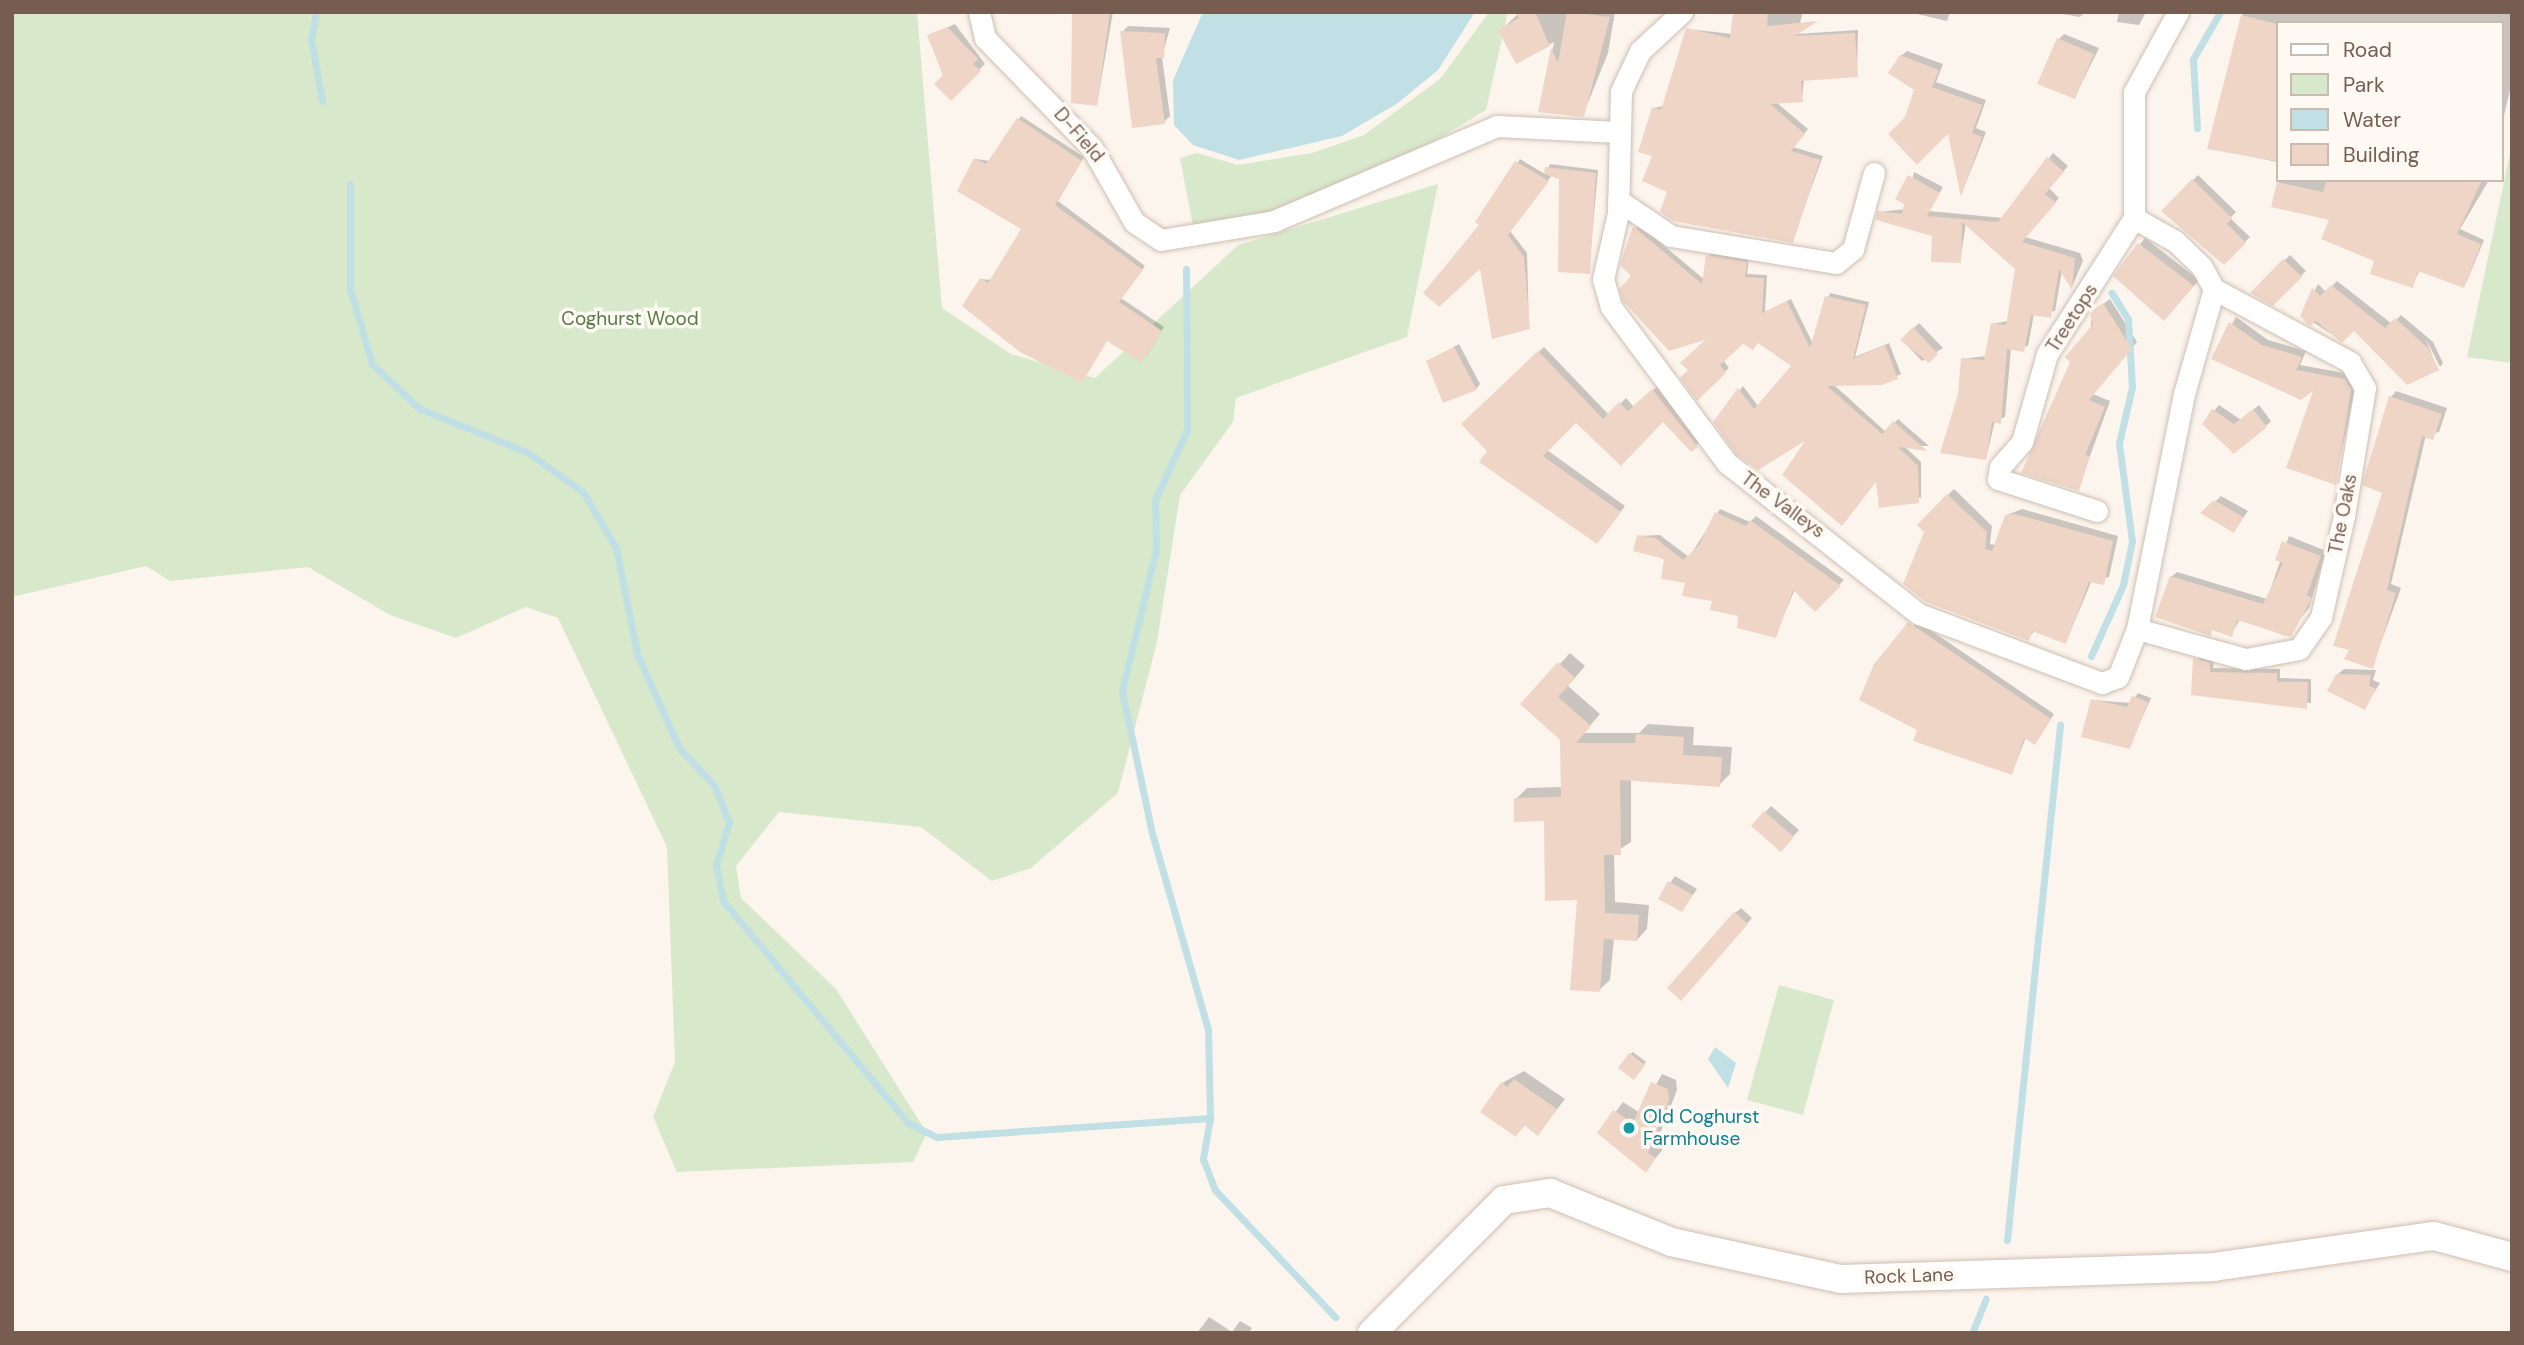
<!DOCTYPE html>
<style>
body{margin:0}
#map{position:relative;width:2524px;height:1345px;overflow:hidden;background:#fcf5ed;font-family:"DM Sans",sans-serif}
div>[style]{position:absolute}
.green>*{inset:0;background:#d8e9cb}
.water>*{inset:0;background:#c1e0e5}
.shadow>*{inset:0;background:#0003}
.stream>*{height:7px;margin:-3.5px;padding:0 3.5px;transform-origin:3.5px;border-radius:3.5px;background:#c1e0e5}
.building>*{inset:0;background:#efd5c6}
.roads{filter:drop-shadow(0 0 2px #cebeb2) drop-shadow(0 0 2px #cebeb2)}
.minor>*{height:21px;margin:-10.5px;padding:0 10.5px;transform-origin:10.5px;border-radius:10.5px;background:#fff}
.tertiary>*{height:28px;margin:-14px;padding:0 14px;transform-origin:14px;border-radius:14px;background:#fff}
.dots>*{width:19px;height:19px;translate:-50% -50%;box-sizing:border-box;border:4px solid #fefaf3;border-radius:50%}
span{translate:-50% -50%;white-space:nowrap;text-align:center;line-height:1.15;-webkit-text-stroke:7px #fefaf3;paint-order:stroke}
.street-label{font-size:19px;color:#765d50}
.park-label{font-size:19px;color:#587b49}
.culture-label{font-size:19px;color:#0d838f}
.left{translate:0 -50%;text-align:left}
.frame{position:absolute;inset:0;border:14px solid #765d50;pointer-events:none}
.legend{position:absolute;left:2276px;top:21px;width:228px;height:161px;box-sizing:border-box;background:#fefaf3;border:2px solid #c8bbb2;margin:0;padding:9px 12px;list-style:none;font-size:21px;color:#765d50}
.legend li{display:flex;align-items:center;gap:14px;height:35px}
.legend b{width:35px;border:2px solid #c8bbb2}
</style>
<div id="map">
<div class="green">
<i style="clip-path:polygon(12px 12px,917px 12px,942px 308px,1011px 354px,1095px 378px,1238px 245px,1438px 184px,1407px 337px,1236px 398px,1233px 422px,1180px 495px,1157px 642px,1118px 793px,1031px 868px,992px 881px,921px 827px,779px 812px,736px 866px,741px 898px,836px 989px,927px 1133px,913px 1162px,677px 1172px,653px 1117px,675px 1062px,667px 847px,558px 618px,526px 607px,456px 638px,390px 615px,308px 567px,170px 581px,146px 566px,12px 597px)"></i>
<i style="clip-path:polygon(1489px 12px,1508px 12px,1486px 110px,1330px 205px,1193px 226px,1180px 158px,1197px 153px,1238px 165px,1312px 153px,1364px 135px,1440px 79px)"></i>
<i style="clip-path:polygon(2512px 144px,2512px 363px,2467px 357px)"></i>
<i style="clip-path:polygon(1779px 985px,1834px 1000px,1803px 1115px,1747px 1100px)"></i>
</div>
<div class="water">
<i style="clip-path:polygon(1203px 12px,1475px 12px,1438px 70px,1398px 103px,1342px 136px,1239px 160px,1193px 145px,1174px 125px,1173px 80px)"></i>
<i style="clip-path:polygon(1715px 1047px,1736px 1063px,1728px 1088px,1708px 1059px)"></i>
</div>
<div class="shadow">
<i style="clip-path:polygon(1076px 12px,1113px 12px,1097px 104px)"></i>
<i style="clip-path:polygon(1520px 12px,1615px 12px,1608px 53px,1583px 115px,1540px 110px,1554px 42px,1516px 62px,1500px 31px)"></i>
<i style="clip-path:polygon(1735px 12px,1803px 12px,1797px 34px,1858px 30px,1857px 76px,1804px 79px,1802px 100px,1776px 102px,1808px 129px,1793px 147px,1823px 156px,1792px 241px,1669px 191px,1654px 155px,1653px 108px,1664px 106px,1688px 29px,1732px 34px)"></i>
<i style="clip-path:polygon(1908px 12px,1950px 12px,1947px 21px)"></i>
<i style="clip-path:polygon(2051px 12px,2085px 12px,2080px 17px)"></i>
<i style="clip-path:polygon(2119px 12px,2146px 12px,2139px 25px,2117px 22px)"></i>
<i style="clip-path:polygon(2243px 12px,2512px 12px,2512px 82px,2501px 128px,2501px 23px,2277px 23px,2277px 162px,2210px 148px)"></i>
<i style="clip-path:polygon(955px 24px,985px 64px,951px 98px,929px 36px)"></i>
<i style="clip-path:polygon(1128px 26px,1170px 28px,1162px 57px,1170px 116px,1164px 122px,1122px 32px)"></i>
<i style="clip-path:polygon(2064px 34px,2099px 48px,2075px 97px,2059px 39px)"></i>
<i style="clip-path:polygon(1907px 51px,1943px 64px,1936px 82px,1986px 100px,1976px 128px,1986px 132px,1962px 193px,1949px 131px,1906px 118px,1917px 89px,1901px 56px)"></i>
<i style="clip-path:polygon(1021px 116px,1084px 157px,1058px 201px,1145px 266px,1121px 298px,1164px 327px,1146px 357px,1108px 339px,1085px 377px,981px 279px,992px 280px,1023px 228px,976px 159px,990px 161px)"></i>
<i style="clip-path:polygon(2053px 153px,2068px 166px,2049px 188px,2059px 198px,2025px 237px,2080px 253px,2083px 261px,2072px 287px,2062px 271px,2055px 311px,2034px 314px,2028px 346px,2011px 348px,2005px 417px,1995px 421px,1986px 458px,1960px 394px,1962px 359px,1986px 356px,1992px 324px,2008px 321px,2017px 268px,1966px 223px,1960px 262px,1933px 235px,1879px 212px,1905px 209px,1914px 172px,1943px 187px,1929px 211px,2003px 218px)"></i>
<i style="clip-path:polygon(1520px 159px,1545px 174px,1550px 164px,1598px 170px,1589px 272px,1561px 178px,1552px 175px,1510px 231px,1527px 253px,1529px 327px,1482px 225px)"></i>
<i style="clip-path:polygon(2198px 175px,2236px 212px,2230px 218px,2250px 237px,2224px 263px,2163px 211px)"></i>
<i style="clip-path:polygon(2279px 180px,2489px 180px,2460px 229px,2484px 240px,2467px 281px,2463px 286px,2420px 270px,2412px 286px,2332px 219px,2273px 206px)"></i>
<i style="clip-path:polygon(1638px 224px,1705px 280px,1711px 252px,1749px 258px,1747px 274px,1767px 275px,1765px 312px,1791px 299px,1813px 344px,1830px 293px,1869px 302px,1855px 357px,1889px 343px,1901px 374px,1882px 383px,1833px 384px,1886px 432px,1898px 419px,1929px 446px,1904px 446px,1921px 462px,1921px 498px,1877px 479px,1812px 435px,1715px 422px,1743px 386px,1758px 406px,1793px 366px,1759px 341px,1743px 341px,1723px 360px,1729px 368px,1698px 398px,1690px 370px,1712px 336px,1622px 265px)"></i>
<i style="clip-path:polygon(2145px 238px,2199px 280px,2170px 313px,2115px 276px)"></i>
<i style="clip-path:polygon(2290px 255px,2306px 271px,2273px 304px,2253px 293px)"></i>
<i style="clip-path:polygon(2337px 281px,2392px 324px,2401px 315px,2433px 342px,2443px 363px,2440px 367px,2426px 339px,2437px 369px,2354px 328px,2342px 341px,2302px 315px,2318px 284px,2326px 292px)"></i>
<i style="clip-path:polygon(2110px 299px,2137px 342px,2093px 394px,2110px 401px,2078px 489px,2092px 312px)"></i>
<i style="clip-path:polygon(2236px 317px,2268px 340px,2306px 351px,2300px 365px,2350px 374px,2356px 384px,2335px 483px,2316px 386px,2213px 358px)"></i>
<i style="clip-path:polygon(1919px 323px,1943px 348px,1922px 361px,1902px 340px)"></i>
<i style="clip-path:polygon(1459px 344px,1480px 384px,1476px 389px,1429px 361px)"></i>
<i style="clip-path:polygon(1544px 347px,1609px 415px,1626px 398px,1634px 407px,1659px 385px,1702px 440px,1691px 450px,1663px 420px,1576px 420px,1547px 450px,1625px 506px,1602px 537px,1464px 424px)"></i>
<i style="clip-path:polygon(2396px 391px,2447px 408px,2439px 432px,2426px 435px,2391px 584px,2401px 588px,2372px 667px,2352px 649px,2385px 492px,2391px 397px)"></i>
<i style="clip-path:polygon(2219px 405px,2241px 420px,2259px 405px,2271px 421px,2266px 426px,2204px 423px)"></i>
<i style="clip-path:polygon(1954px 489px,1992px 526px,1990px 544px,1996px 545px,2007px 515px,2022px 509px,2118px 536px,2109px 577px,2092px 580px,2066px 642px,2035px 630px,2028px 639px,1919px 525px)"></i>
<i style="clip-path:polygon(2221px 496px,2248px 511px,2234px 531px,2203px 513px)"></i>
<i style="clip-path:polygon(1720px 509px,1750px 522px,1756px 516px,1844px 580px,1815px 609px,1795px 589px,1775px 636px,1687px 581px,1638px 536px,1660px 535px,1689px 557px)"></i>
<i style="clip-path:polygon(2289px 536px,2326px 551px,2309px 608px,2286px 636px,2240px 619px,2231px 635px,2171px 577px,2177px 572px,2267px 599px)"></i>
<i style="clip-path:polygon(1914px 619px,2054px 714px,2039px 738px,2026px 737px,2012px 773px,1919px 729px)"></i>
<i style="clip-path:polygon(1570px 653px,1585px 666px,1568px 686px,1600px 714px,1584px 733px,1639px 733px,1648px 724px,1694px 727px,1693px 745px,1732px 747px,1730px 774px,1719px 785px,1631px 779px,1631px 842px,1614px 853px,1615px 902px,1649px 905px,1647px 929px,1637px 940px,1614px 938px,1610px 980px,1599px 990px,1579px 898px,1546px 819px,1516px 799px,1527px 788px,1563px 787px,1562px 739px,1523px 704px)"></i>
<i style="clip-path:polygon(2199px 655px,2214px 659px,2213px 668px,2280px 669px,2280px 678px,2311px 679px,2311px 703px,2192px 693px)"></i>
<i style="clip-path:polygon(2344px 669px,2376px 670px,2373px 680px,2380px 683px,2364px 708px,2337px 675px)"></i>
<i style="clip-path:polygon(2138px 693px,2151px 698px,2129px 747px,2092px 700px,2131px 703px)"></i>
<i style="clip-path:polygon(1771px 806px,1799px 830px,1786px 844px,1753px 826px)"></i>
<i style="clip-path:polygon(1675px 876px,1697px 889px,1682px 910px,1660px 898px)"></i>
<i style="clip-path:polygon(1741px 908px,1752px 918px,1687px 993px,1735px 913px)"></i>
<i style="clip-path:polygon(1633px 1052px,1646px 1062px,1636px 1076px,1630px 1054px)"></i>
<i style="clip-path:polygon(1524px 1071px,1565px 1099px,1538px 1134px,1526px 1124px,1516px 1134px,1502px 1083px)"></i>
<i style="clip-path:polygon(1662px 1074px,1676px 1080px,1677px 1090px,1656px 1144px,1663px 1149px,1646px 1170px,1600px 1133px,1623px 1102px,1640px 1113px)"></i>
<i style="clip-path:polygon(1209px 1317px,1232px 1332px,1240px 1321px,1252px 1328px,1249px 1333px,1197px 1333px)"></i>
</div>
<div class="stream">
<i style="left:316px;top:12px;width:27px;rotate:100deg"></i>
<i style="left:311px;top:39px;width:63px;rotate:79.9deg"></i>
<i style="left:2197px;top:128px;width:69px;rotate:-93.3deg"></i>
<i style="left:2193px;top:59px;width:54px;rotate:-60.1deg"></i>
<i style="left:350px;top:184px;width:105px;rotate:90deg"></i>
<i style="left:350px;top:289px;width:78px;rotate:73.7deg"></i>
<i style="left:372px;top:364px;width:66px;rotate:43.2deg"></i>
<i style="left:420px;top:409px;width:115px;rotate:21.9deg"></i>
<i style="left:527px;top:452px;width:69px;rotate:35.5deg"></i>
<i style="left:583px;top:492px;width:65px;rotate:59.5deg"></i>
<i style="left:616px;top:548px;width:108px;rotate:78.8deg"></i>
<i style="left:637px;top:654px;width:103px;rotate:65.9deg"></i>
<i style="left:679px;top:748px;width:51px;rotate:46.6deg"></i>
<i style="left:714px;top:785px;width:40px;rotate:68deg"></i>
<i style="left:729px;top:822px;width:45px;rotate:106.8deg"></i>
<i style="left:716px;top:865px;width:37px;rotate:79deg"></i>
<i style="left:723px;top:901px;width:289px;rotate:50.2deg"></i>
<i style="left:908px;top:1123px;width:32px;rotate:26deg"></i>
<i style="left:937px;top:1137px;width:274px;rotate:-4deg"></i>
<i style="left:1186px;top:269px;width:161px;rotate:89.6deg"></i>
<i style="left:1187px;top:430px;width:77px;rotate:114.6deg"></i>
<i style="left:1155px;top:500px;width:50px;rotate:88.9deg"></i>
<i style="left:1156px;top:550px;width:145px;rotate:103.6deg"></i>
<i style="left:1122px;top:691px;width:145px;rotate:78.1deg"></i>
<i style="left:1152px;top:833px;width:204px;rotate:74.1deg"></i>
<i style="left:1208px;top:1029px;width:89px;rotate:88.7deg"></i>
<i style="left:1210px;top:1118px;width:42px;rotate:99.7deg"></i>
<i style="left:1203px;top:1159px;width:33px;rotate:69deg"></i>
<i style="left:1215px;top:1190px;width:175px;rotate:46.6deg"></i>
<i style="left:2091px;top:656px;width:78px;rotate:-65.7deg"></i>
<i style="left:2123px;top:585px;width:45px;rotate:-78.4deg"></i>
<i style="left:2132px;top:541px;width:99px;rotate:-97.6deg"></i>
<i style="left:2119px;top:443px;width:57px;rotate:-76.9deg"></i>
<i style="left:2132px;top:387px;width:68px;rotate:-93.4deg"></i>
<i style="left:2128px;top:319px;width:31px;rotate:-122deg"></i>
<i style="left:2007px;top:1240px;width:518px;rotate:-84.12deg"></i>
<i style="left:1972px;top:1333px;width:37px;rotate:-68deg"></i>
</div>
<div class="building">
<i style="clip-path:polygon(1072px 12px,1110px 12px,1097px 106px,1071px 103px)"></i>
<i style="clip-path:polygon(1516px 12px,1535px 12px,1550px 46px,1516px 64px,1498px 30px,1519px 18px)"></i>
<i style="clip-path:polygon(1567px 12px,1610px 17px,1584px 117px,1538px 112px,1551px 48px,1558px 63px)"></i>
<i style="clip-path:polygon(1733px 12px,1768px 12px,1767px 26px,1818px 21px,1795px 36px,1855px 33px,1858px 77px,1801px 81px,1803px 102px,1770px 104px,1805px 134px,1791px 151px,1820px 160px,1793px 243px,1673px 221px,1660px 212px,1667px 192px,1642px 181px,1652px 156px,1638px 152px,1652px 107px,1661px 110px,1686px 28px,1730px 38px)"></i>
<i style="clip-path:polygon(2241px 15px,2277px 24px,2277px 161px,2207px 149px)"></i>
<i style="clip-path:polygon(947px 27px,978px 59px,973px 64px,981px 71px,951px 101px,934px 84px,943px 75px,927px 35px)"></i>
<i style="clip-path:polygon(1120px 31px,1165px 33px,1164px 58px,1156px 58px,1165px 124px,1132px 128px)"></i>
<i style="clip-path:polygon(2057px 38px,2094px 54px,2075px 99px,2037px 84px)"></i>
<i style="clip-path:polygon(1900px 55px,1939px 70px,1932px 87px,1982px 105px,1972px 133px,1982px 137px,1961px 197px,1948px 134px,1917px 165px,1888px 134px,1905px 117px,1914px 90px,1888px 73px)"></i>
<i style="clip-path:polygon(1017px 118px,1082px 161px,1055px 205px,1143px 270px,1119px 302px,1162px 331px,1142px 363px,1107px 341px,1082px 383px,1020px 352px,962px 306px,980px 278px,988px 283px,1021px 229px,957px 191px,974px 158px,986px 164px)"></i>
<i style="clip-path:polygon(2047px 157px,2064px 172px,2045px 194px,2056px 203px,2022px 242px,2075px 258px,2072px 290px,2059px 269px,2051px 318px,2031px 315px,2024px 352px,2007px 349px,2001px 424px,1992px 422px,1986px 460px,1940px 453px,1958px 394px,1961px 358px,1984px 360px,1991px 323px,2006px 325px,2015px 269px,1962px 222px,1961px 263px,1931px 262px,1932px 236px,1876px 220px,1877px 211px,1902px 214px,1904px 204px,1895px 199px,1908px 175px,1940px 193px,1927px 216px,1998px 222px)"></i>
<i style="clip-path:polygon(1515px 161px,1549px 181px,1508px 235px,1524px 257px,1530px 329px,1492px 339px,1480px 269px,1439px 307px,1423px 293px,1479px 225px,1475px 222px)"></i>
<i style="clip-path:polygon(1545px 167px,1596px 173px,1590px 274px,1558px 272px,1559px 179px,1544px 174px)"></i>
<i style="clip-path:polygon(2192px 179px,2232px 218px,2227px 224px,2246px 243px,2224px 265px,2161px 211px)"></i>
<i style="clip-path:polygon(2327px 180px,2482px 180px,2457px 234px,2481px 244px,2464px 288px,2418px 271px,2413px 288px,2370px 274px,2374px 261px,2321px 239px,2329px 220px,2271px 207px,2277px 182px,2323px 192px)"></i>
<i style="clip-path:polygon(1633px 226px,1702px 284px,1706px 255px,1747px 262px,1745px 277px,1764px 278px,1762px 313px,1787px 301px,1810px 348px,1825px 296px,1866px 305px,1853px 359px,1885px 345px,1898px 379px,1882px 385px,1827px 386px,1882px 434px,1893px 421px,1927px 451px,1898px 447px,1918px 466px,1919px 503px,1879px 508px,1876px 482px,1842px 526px,1782px 475px,1805px 441px,1758px 470px,1736px 454px,1713px 422px,1738px 388px,1754px 409px,1791px 366px,1758px 343px,1753px 350px,1743px 344px,1720px 365px,1726px 373px,1697px 401px,1680px 378px,1688px 370px,1680px 363px,1705px 340px,1669px 351px,1623px 301px,1619px 289px,1631px 276px,1620px 265px)"></i>
<i style="clip-path:polygon(2138px 243px,2194px 286px,2164px 321px,2113px 276px)"></i>
<i style="clip-path:polygon(2283px 259px,2302px 277px,2273px 306px,2250px 293px)"></i>
<i style="clip-path:polygon(2331px 285px,2385px 328px,2395px 318px,2428px 348px,2439px 370px,2407px 385px,2354px 331px,2342px 343px,2316px 321px,2310px 326px,2300px 316px,2312px 288px,2320px 296px)"></i>
<i style="clip-path:polygon(2103px 303px,2132px 349px,2089px 400px,2105px 407px,2085px 455px,2090px 456px,2079px 491px,2021px 473px,2070px 362px,2065px 357px,2093px 324px,2090px 312px)"></i>
<i style="clip-path:polygon(2229px 322px,2262px 345px,2302px 357px,2296px 370px,2345px 379px,2351px 390px,2336px 485px,2286px 468px,2313px 391px,2301px 400px,2211px 359px)"></i>
<i style="clip-path:polygon(1913px 327px,1938px 354px,1929px 363px,1900px 340px)"></i>
<i style="clip-path:polygon(1454px 347px,1477px 390px,1443px 403px,1426px 361px)"></i>
<i style="clip-path:polygon(1538px 351px,1603px 419px,1619px 402px,1628px 411px,1652px 389px,1698px 447px,1691px 452px,1663px 422px,1621px 466px,1576px 423px,1543px 456px,1621px 512px,1597px 544px,1479px 462px,1487px 451px,1461px 424px)"></i>
<i style="clip-path:polygon(2389px 396px,2442px 414px,2433px 440px,2422px 436px,2387px 590px,2396px 593px,2373px 669px,2344px 659px,2349px 650px,2333px 646px,2382px 493px,2362px 485px)"></i>
<i style="clip-path:polygon(2212px 409px,2234px 424px,2253px 409px,2267px 427px,2234px 454px,2202px 424px)"></i>
<i style="clip-path:polygon(1947px 494px,1987px 532px,1985px 549px,1992px 551px,2005px 515px,2015px 514px,2113px 541px,2104px 585px,2089px 582px,2066px 644px,2032px 631px,2029px 641px,1926px 602px,1903px 584px,1924px 532px,1917px 525px)"></i>
<i style="clip-path:polygon(2214px 500px,2243px 517px,2234px 533px,2200px 513px)"></i>
<i style="clip-path:polygon(1715px 512px,1746px 526px,1750px 520px,1841px 586px,1815px 612px,1793px 590px,1776px 638px,1737px 628px,1738px 616px,1710px 610px,1712px 601px,1682px 596px,1685px 583px,1661px 579px,1664px 559px,1633px 551px,1637px 535px,1655px 538px,1683px 560px,1699px 545px)"></i>
<i style="clip-path:polygon(2282px 541px,2321px 556px,2307px 595px,2312px 598px,2291px 637px,2237px 620px,2232px 637px,2212px 630px,2211px 636px,2155px 617px,2170px 576px,2263px 604px,2283px 563px,2275px 560px)"></i>
<i style="clip-path:polygon(1908px 622px,2051px 719px,2035px 745px,2024px 738px,2012px 775px,1913px 741px,1917px 730px,1859px 700px,1874px 664px)"></i>
<i style="clip-path:polygon(2193px 658px,2210px 663px,2210px 672px,2277px 673px,2277px 682px,2308px 682px,2307px 709px,2191px 695px)"></i>
<i style="clip-path:polygon(1558px 662px,1575px 678px,1558px 697px,1591px 726px,1576px 743px,1635px 743px,1636px 734px,1684px 737px,1683px 755px,1722px 757px,1720px 787px,1620px 780px,1621px 855px,1604px 855px,1605px 913px,1639px 915px,1637px 941px,1604px 939px,1600px 992px,1570px 990px,1577px 900px,1545px 901px,1544px 821px,1514px 822px,1514px 798px,1561px 797px,1560px 740px,1520px 704px)"></i>
<i style="clip-path:polygon(2336px 674px,2371px 675px,2369px 686px,2376px 689px,2365px 710px,2327px 691px)"></i>
<i style="clip-path:polygon(2132px 696px,2148px 702px,2130px 749px,2081px 737px,2091px 699px,2127px 707px)"></i>
<i style="clip-path:polygon(1764px 811px,1794px 837px,1781px 852px,1751px 826px)"></i>
<i style="clip-path:polygon(1668px 881px,1693px 895px,1682px 912px,1658px 899px)"></i>
<i style="clip-path:polygon(1734px 912px,1748px 924px,1681px 1001px,1667px 988px)"></i>
<i style="clip-path:polygon(1629px 1053px,1645px 1065px,1634px 1080px,1618px 1068px)"></i>
<i style="clip-path:polygon(1514px 1079px,1557px 1109px,1538px 1136px,1524px 1125px,1516px 1137px,1480px 1112px,1501px 1082px,1507px 1087px)"></i>
<i style="clip-path:polygon(1651px 1082px,1668px 1089px,1669px 1100px,1648px 1153px,1656px 1158px,1646px 1173px,1597px 1133px,1613px 1110px,1633px 1123px)"></i>
</div>
<div class="roads">
<div class="minor">
<i style="left:979px;top:12px;width:27px;rotate:77deg"></i>
<i style="left:985px;top:38px;width:153px;rotate:45.8deg"></i>
<i style="left:1092px;top:148px;width:85px;rotate:60.4deg"></i>
<i style="left:1134px;top:222px;width:32px;rotate:34deg"></i>
<i style="left:1161px;top:240px;width:115px;rotate:-9.5deg"></i>
<i style="left:1274px;top:221px;width:242px;rotate:-23.1deg"></i>
<i style="left:1497px;top:126px;width:121px;rotate:2.8deg"></i>
<i style="left:1682px;top:12px;width:57px;rotate:137.1deg"></i>
<i style="left:1640px;top:51px;width:44px;rotate:115.4deg"></i>
<i style="left:1621px;top:91px;width:122px;rotate:91.4deg"></i>
<i style="left:1618px;top:213px;width:68px;rotate:102.8deg"></i>
<i style="left:1603px;top:279px;width:29px;rotate:74deg"></i>
<i style="left:1611px;top:307px;width:194px;rotate:53.4deg"></i>
<i style="left:1727px;top:463px;width:244px;rotate:38.2deg"></i>
<i style="left:1919px;top:614px;width:196px;rotate:20.7deg"></i>
<i style="left:2102px;top:683px;width:17px;rotate:-21deg"></i>
<i style="left:2118px;top:677px;width:52px;rotate:-68.4deg"></i>
<i style="left:2137px;top:629px;width:240px;rotate:-78.7deg"></i>
<i style="left:2184px;top:394px;width:109px;rotate:-74.1deg"></i>
<i style="left:2214px;top:289px;width:26px;rotate:-119deg"></i>
<i style="left:2201px;top:266px;width:36px;rotate:-136deg"></i>
<i style="left:2175px;top:241px;width:47px;rotate:-150.7deg"></i>
<i style="left:2134px;top:218px;width:126px;rotate:-90deg"></i>
<i style="left:2134px;top:92px;width:91px;rotate:-61.2deg"></i>
<i style="left:1618px;top:200px;width:64px;rotate:34.2deg"></i>
<i style="left:1671px;top:236px;width:167px;rotate:9.3deg"></i>
<i style="left:1836px;top:263px;width:22px;rotate:-39deg"></i>
<i style="left:1853px;top:249px;width:79px;rotate:-74.6deg"></i>
<i style="left:2097px;top:511px;width:104px;rotate:-162.1deg"></i>
<i style="left:1998px;top:479px;width:12px;rotate:-81deg"></i>
<i style="left:2000px;top:467px;width:33px;rotate:-49deg"></i>
<i style="left:2022px;top:442px;width:91px;rotate:-74.1deg"></i>
<i style="left:2047px;top:354px;width:161px;rotate:-57.4deg"></i>
<i style="left:2137px;top:629px;width:113px;rotate:15.4deg"></i>
<i style="left:2246px;top:659px;width:54px;rotate:-10.7deg"></i>
<i style="left:2299px;top:649px;width:39px;rotate:-55deg"></i>
<i style="left:2321px;top:617px;width:104px;rotate:-77.2deg"></i>
<i style="left:2344px;top:516px;width:130px;rotate:-80.7deg"></i>
<i style="left:2365px;top:388px;width:30px;rotate:-120deg"></i>
<i style="left:2350px;top:362px;width:154px;rotate:-151.8deg"></i>
</div>
<div class="tertiary">
<i style="left:1372px;top:1333px;width:187px;rotate:-45.2deg"></i>
<i style="left:1504px;top:1200px;width:47px;rotate:-8.7deg"></i>
<i style="left:1550px;top:1193px;width:131px;rotate:22deg"></i>
<i style="left:1671px;top:1242px;width:174px;rotate:12.3deg"></i>
<i style="left:1841px;top:1279px;width:372px;rotate:-1.8deg"></i>
<i style="left:2213px;top:1267px;width:223px;rotate:-8deg"></i>
<i style="left:2434px;top:1236px;width:81px;rotate:15.1deg"></i>
</div>
</div>
<div class="dots">
<i style="left:1629px;top:1128px;background:#0f9aa8"></i>
</div>
<div class="street-label">
<span style="left:1079px;top:135px;rotate:49deg">D-Field</span>
<span style="left:2072px;top:318px;rotate:-57deg">Treetops</span>
<span style="left:1783px;top:505px;rotate:36deg">The Valleys</span>
<span style="left:2343px;top:514px;rotate:-79deg">The Oaks</span>
<span style="left:1909px;top:1276px;rotate:-2deg">Rock Lane</span>
</div>
<div class="park-label">
<span style="left:630px;top:319px">Coghurst Wood</span>
</div>
<div class="culture-label">
<span class="left" style="left:1643px;top:1128px">Old Coghurst<br>Farmhouse</span>
</div>
<div class="frame"></div>
<ul class="legend">
<li><b style="height:9px;background:#fff"></b>Road</li>
<li><b style="height:19px;background:#d8e9cb"></b>Park</li>
<li><b style="height:19px;background:#c1e0e5"></b>Water</li>
<li><b style="height:19px;background:#efd5c6"></b>Building</li>
</ul>
</div>
